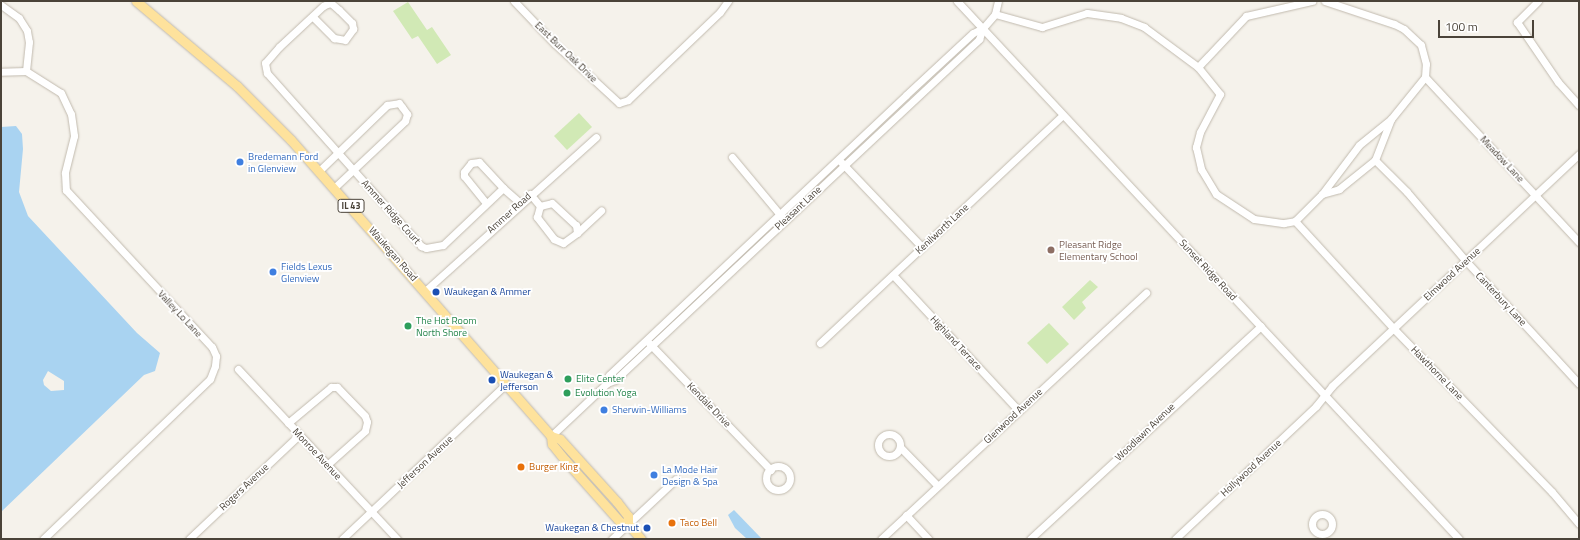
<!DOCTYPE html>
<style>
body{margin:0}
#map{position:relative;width:1580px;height:540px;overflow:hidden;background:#f5f2eb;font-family:"Titillium Web",sans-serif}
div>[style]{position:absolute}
.green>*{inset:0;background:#d1e9b5}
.water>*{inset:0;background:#a9d3f1}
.roads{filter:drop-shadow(0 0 1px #c1baae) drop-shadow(0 0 1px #c1baae)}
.minor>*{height:7px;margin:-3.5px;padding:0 3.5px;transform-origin:3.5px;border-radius:3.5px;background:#fff}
.minor>.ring{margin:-3.5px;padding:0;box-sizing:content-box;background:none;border:7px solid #fff;border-radius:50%}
.major>*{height:9px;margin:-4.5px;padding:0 4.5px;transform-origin:4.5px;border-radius:4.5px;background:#fee29c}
.dots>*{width:11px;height:11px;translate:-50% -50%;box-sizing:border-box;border:2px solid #fff;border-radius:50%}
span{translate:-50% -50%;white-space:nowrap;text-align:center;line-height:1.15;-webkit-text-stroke:3.5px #fff;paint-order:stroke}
.shield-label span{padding:1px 3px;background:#fff;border:1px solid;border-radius:3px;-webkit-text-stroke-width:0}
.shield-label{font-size:9px;color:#4a4339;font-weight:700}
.street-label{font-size:10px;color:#4a4339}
.shop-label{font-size:10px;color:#366cbe}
.left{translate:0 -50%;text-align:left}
.education-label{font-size:10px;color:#785e54}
.transit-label{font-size:10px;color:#164399}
.right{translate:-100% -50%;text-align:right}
.leisure-label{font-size:10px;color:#27864d}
.food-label{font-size:10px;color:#c56008}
.frame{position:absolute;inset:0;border:2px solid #4a4339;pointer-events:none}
.scale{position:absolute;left:1438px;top:20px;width:96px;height:18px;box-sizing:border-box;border:2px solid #4a4339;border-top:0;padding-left:5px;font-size:12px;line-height:14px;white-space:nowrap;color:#4a4339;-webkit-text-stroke:3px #fff;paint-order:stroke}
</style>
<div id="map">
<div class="green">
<i style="clip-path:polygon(408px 2px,427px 30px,432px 27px,451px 55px,437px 64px,418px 36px,412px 39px,393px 11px)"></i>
<i style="clip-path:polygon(579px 113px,592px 127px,567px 150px,554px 136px)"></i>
<i style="clip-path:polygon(1090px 280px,1098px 287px,1082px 302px,1086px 308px,1074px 320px,1062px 307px)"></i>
<i style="clip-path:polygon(1049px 323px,1069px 344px,1047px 364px,1027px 343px)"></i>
</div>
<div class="water">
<i style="clip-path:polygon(evenodd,16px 126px,22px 134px,23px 149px,19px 192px,28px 216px,137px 333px,160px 353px,155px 371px,144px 375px,1px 512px,1px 127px,16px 126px,48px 371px,64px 381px,64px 390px,51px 391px,44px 385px,43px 380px,48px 371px)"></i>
<i style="clip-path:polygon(734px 510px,762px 539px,747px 539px,735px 528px,728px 515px)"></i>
</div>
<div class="roads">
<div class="minor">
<i style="left:514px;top:1px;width:59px;rotate:46.4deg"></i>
<i style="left:555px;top:44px;width:87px;rotate:42.7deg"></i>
<i style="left:619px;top:103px;width:9px;rotate:-18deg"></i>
<i style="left:628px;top:100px;width:127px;rotate:-43.7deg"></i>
<i style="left:720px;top:12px;width:14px;rotate:-54deg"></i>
<i style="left:957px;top:1px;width:736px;rotate:46.98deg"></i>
<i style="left:1538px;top:1px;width:30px;rotate:135deg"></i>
<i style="left:1517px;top:22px;width:73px;rotate:55.7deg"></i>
<i style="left:1558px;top:82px;width:31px;rotate:48deg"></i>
<i style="left:1px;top:5px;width:22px;rotate:36deg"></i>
<i style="left:19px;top:18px;width:15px;rotate:58deg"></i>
<i style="left:27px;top:31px;width:11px;rotate:80deg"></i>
<i style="left:29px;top:42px;width:29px;rotate:96deg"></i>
<i style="left:26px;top:71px;width:25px;rotate:178deg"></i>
<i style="left:995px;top:14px;width:49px;rotate:15.5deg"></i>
<i style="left:1042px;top:27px;width:47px;rotate:-17.3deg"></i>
<i style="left:1087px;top:13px;width:34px;rotate:8deg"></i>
<i style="left:1121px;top:18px;width:25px;rotate:21deg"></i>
<i style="left:1144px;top:27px;width:67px;rotate:36.5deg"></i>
<i style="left:1198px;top:67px;width:35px;rotate:51deg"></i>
<i style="left:1220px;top:94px;width:43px;rotate:117.8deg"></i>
<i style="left:1200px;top:132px;width:16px;rotate:105deg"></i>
<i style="left:1196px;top:147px;width:23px;rotate:77deg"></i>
<i style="left:1201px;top:169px;width:29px;rotate:59deg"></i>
<i style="left:1216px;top:194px;width:45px;rotate:33.3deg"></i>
<i style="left:1254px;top:219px;width:30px;rotate:8deg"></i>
<i style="left:1284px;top:223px;width:11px;rotate:-10deg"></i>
<i style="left:1295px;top:221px;width:38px;rotate:-45deg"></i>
<i style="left:1322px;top:194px;width:61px;rotate:-52.9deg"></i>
<i style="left:1359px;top:145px;width:41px;rotate:-39.1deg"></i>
<i style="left:313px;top:17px;width:30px;rotate:45deg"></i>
<i style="left:334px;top:38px;width:11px;rotate:10deg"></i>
<i style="left:345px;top:40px;width:14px;rotate:-54deg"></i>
<i style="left:353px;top:29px;width:6px;rotate:-99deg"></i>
<i style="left:352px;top:23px;width:18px;rotate:-135deg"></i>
<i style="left:339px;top:10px;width:11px;rotate:-139deg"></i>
<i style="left:331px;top:3px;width:4px;rotate:166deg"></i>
<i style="left:327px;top:4px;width:4px;rotate:153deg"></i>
<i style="left:323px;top:6px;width:60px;rotate:137deg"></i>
<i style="left:279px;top:47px;width:21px;rotate:131deg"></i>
<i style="left:265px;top:63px;width:10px;rotate:79deg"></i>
<i style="left:267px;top:73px;width:232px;rotate:48.3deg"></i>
<i style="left:421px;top:246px;width:5px;rotate:22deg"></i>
<i style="left:426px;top:248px;width:17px;rotate:-10deg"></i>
<i style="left:443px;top:245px;width:83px;rotate:-43.5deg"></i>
<i style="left:503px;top:188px;width:23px;rotate:41deg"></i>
<i style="left:1198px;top:67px;width:70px;rotate:-46.7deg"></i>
<i style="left:1246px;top:16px;width:68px;rotate:-12.8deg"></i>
<i style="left:26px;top:71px;width:41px;rotate:32.2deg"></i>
<i style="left:61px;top:93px;width:23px;rotate:65deg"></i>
<i style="left:71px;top:114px;width:22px;rotate:82deg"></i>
<i style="left:74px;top:136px;width:38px;rotate:104deg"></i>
<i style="left:65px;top:173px;width:17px;rotate:87deg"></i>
<i style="left:66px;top:190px;width:214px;rotate:47.1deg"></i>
<i style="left:212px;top:347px;width:10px;rotate:66deg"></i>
<i style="left:216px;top:356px;width:10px;rotate:96deg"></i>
<i style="left:215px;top:366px;width:14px;rotate:111deg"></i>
<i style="left:210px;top:379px;width:231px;rotate:136.2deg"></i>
<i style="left:1425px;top:77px;width:226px;rotate:47deg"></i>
<i style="left:732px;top:157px;width:78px;rotate:50.2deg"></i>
<i style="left:1375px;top:160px;width:45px;rotate:45deg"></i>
<i style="left:1407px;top:192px;width:91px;rotate:49.5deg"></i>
<i style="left:1466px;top:261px;width:167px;rotate:47.4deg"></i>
<i style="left:841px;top:162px;width:117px;rotate:46.4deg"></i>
<i style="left:319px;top:171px;width:95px;rotate:-44.1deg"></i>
<i style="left:387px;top:105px;width:12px;rotate:-9deg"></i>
<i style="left:399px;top:103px;width:5px;rotate:53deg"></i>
<i style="left:402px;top:107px;width:9px;rotate:54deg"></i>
<i style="left:407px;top:114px;width:7px;rotate:106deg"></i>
<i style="left:405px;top:121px;width:98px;rotate:136.7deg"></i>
<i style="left:530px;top:194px;width:16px;rotate:50deg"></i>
<i style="left:540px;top:206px;width:12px;rotate:-14deg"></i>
<i style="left:552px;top:203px;width:33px;rotate:43deg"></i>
<i style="left:576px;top:225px;width:8px;rotate:83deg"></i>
<i style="left:577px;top:233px;width:17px;rotate:144deg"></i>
<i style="left:563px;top:243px;width:10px;rotate:-156deg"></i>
<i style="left:554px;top:239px;width:28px;rotate:-128deg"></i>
<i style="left:537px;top:217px;width:11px;rotate:-75deg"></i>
<i style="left:1322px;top:194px;width:18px;rotate:-16deg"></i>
<i style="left:1339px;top:189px;width:46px;rotate:-38.9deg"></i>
<i style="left:1375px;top:160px;width:44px;rotate:-68.7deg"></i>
<i style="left:1391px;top:119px;width:54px;rotate:-51deg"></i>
<i style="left:1425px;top:77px;width:13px;rotate:-86deg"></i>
<i style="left:1426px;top:64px;width:20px;rotate:-105deg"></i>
<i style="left:1421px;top:45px;width:23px;rotate:-137deg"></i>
<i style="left:1404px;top:29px;width:11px;rotate:-153deg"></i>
<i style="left:1394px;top:24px;width:73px;rotate:-161.6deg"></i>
<i style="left:486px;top:203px;width:35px;rotate:-129deg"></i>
<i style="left:464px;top:176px;width:4px;rotate:-90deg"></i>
<i style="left:464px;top:172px;width:11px;rotate:-52deg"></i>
<i style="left:471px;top:163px;width:8px;rotate:-7deg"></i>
<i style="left:479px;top:162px;width:35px;rotate:47deg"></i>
<i style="left:1295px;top:221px;width:147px;rotate:47.5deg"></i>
<i style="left:1394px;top:329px;width:227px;rotate:45.9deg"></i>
<i style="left:1552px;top:492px;width:42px;rotate:49.8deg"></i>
<i style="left:577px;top:233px;width:33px;rotate:-43deg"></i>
<i style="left:893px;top:275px;width:185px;rotate:47.2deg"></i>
<i style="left:425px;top:291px;width:230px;rotate:-42deg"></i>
<i style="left:649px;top:343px;width:176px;rotate:46.2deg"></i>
<i style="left:820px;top:343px;width:333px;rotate:-43.2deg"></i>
<i style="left:238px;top:369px;width:233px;rotate:46.9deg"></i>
<i style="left:607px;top:383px;width:8px;rotate:-76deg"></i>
<i style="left:609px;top:375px;width:408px;rotate:-43.3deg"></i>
<i style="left:906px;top:95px;width:91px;rotate:-42.8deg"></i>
<i style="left:973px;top:33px;width:11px;rotate:-27deg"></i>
<i style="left:288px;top:423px;width:56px;rotate:-39.9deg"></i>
<i style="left:331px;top:387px;width:6px"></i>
<i style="left:337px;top:387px;width:40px;rotate:46deg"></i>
<i style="left:365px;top:416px;width:6px;rotate:72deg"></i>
<i style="left:367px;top:422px;width:9px;rotate:103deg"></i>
<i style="left:365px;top:431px;width:51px;rotate:138.2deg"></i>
<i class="ring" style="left:878px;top:434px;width:15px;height:15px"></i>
<i style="left:551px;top:436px;width:77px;rotate:-43.4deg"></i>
<i style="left:607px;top:383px;width:9px;rotate:-21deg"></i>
<i style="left:615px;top:380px;width:499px;rotate:-43.1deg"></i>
<i style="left:979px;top:39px;width:12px;rotate:-70deg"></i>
<i style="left:983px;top:28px;width:18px;rotate:-49deg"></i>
<i style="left:995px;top:14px;width:13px;rotate:-77deg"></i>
<i style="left:900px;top:447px;width:53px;rotate:45.8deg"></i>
<i class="ring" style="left:766px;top:466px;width:17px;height:17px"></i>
<i class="ring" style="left:1312px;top:514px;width:13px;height:13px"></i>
<i style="left:906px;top:515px;width:33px;rotate:47deg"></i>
<i style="left:189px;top:539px;width:151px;rotate:-43.4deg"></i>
<i style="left:342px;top:539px;width:226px;rotate:-43.4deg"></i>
<i style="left:612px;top:539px;width:88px;rotate:-43.2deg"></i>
<i style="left:881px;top:539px;width:362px;rotate:-42.9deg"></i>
<i style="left:1030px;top:539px;width:314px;rotate:-42.7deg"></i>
<i style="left:1175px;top:539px;width:194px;rotate:-43.3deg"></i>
<i style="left:1316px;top:406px;width:26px;rotate:-51deg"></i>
<i style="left:1332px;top:386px;width:339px;rotate:-43.2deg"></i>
</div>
<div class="major">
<i style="left:136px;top:1px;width:132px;rotate:40.1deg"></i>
<i style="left:237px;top:86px;width:76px;rotate:45deg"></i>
<i style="left:291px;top:140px;width:394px;rotate:48.7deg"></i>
<i style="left:551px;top:436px;width:9px;rotate:18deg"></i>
<i style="left:560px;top:439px;width:85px;rotate:47.9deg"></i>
<i style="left:617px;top:502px;width:18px;rotate:52deg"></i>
<i style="left:628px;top:516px;width:8px;rotate:90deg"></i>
<i style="left:551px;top:436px;width:8px;rotate:83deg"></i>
<i style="left:552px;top:444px;width:21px;rotate:51deg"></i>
<i style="left:565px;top:460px;width:83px;rotate:48.4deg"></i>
<i style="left:620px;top:522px;width:8px;rotate:14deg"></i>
<i style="left:628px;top:524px;width:20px;rotate:49deg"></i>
</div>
</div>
<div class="dots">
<i style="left:240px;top:162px;background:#3f7fe0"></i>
<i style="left:1051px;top:250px;background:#8d6e63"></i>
<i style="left:273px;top:272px;background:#3f7fe0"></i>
<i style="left:436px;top:292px;background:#1a4fb4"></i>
<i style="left:408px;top:326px;background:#2e9e5b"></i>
<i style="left:568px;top:379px;background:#2e9e5b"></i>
<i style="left:492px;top:380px;background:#1a4fb4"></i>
<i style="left:567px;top:393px;background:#2e9e5b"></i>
<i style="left:604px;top:410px;background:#3f7fe0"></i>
<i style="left:521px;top:467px;background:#e8710a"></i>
<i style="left:654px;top:475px;background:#3f7fe0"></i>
<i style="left:672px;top:523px;background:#e8710a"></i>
<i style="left:647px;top:528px;background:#1a4fb4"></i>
</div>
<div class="shield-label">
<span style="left:351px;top:206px">IL 43</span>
</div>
<div class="street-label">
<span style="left:566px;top:52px;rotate:44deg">East Burr Oak Drive</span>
<span style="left:1502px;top:159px;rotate:47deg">Meadow Lane</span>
<span style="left:798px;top:208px;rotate:-43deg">Pleasant Lane</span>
<span style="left:391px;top:212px;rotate:48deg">Ammer Ridge Court</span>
<span style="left:509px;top:213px;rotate:-42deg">Ammer Road</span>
<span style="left:942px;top:229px;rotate:-43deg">Kenilworth Lane</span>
<span style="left:393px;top:254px;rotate:49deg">Waukegan Road</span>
<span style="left:1208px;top:270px;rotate:47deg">Sunset Ridge Road</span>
<span style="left:1452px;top:274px;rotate:-43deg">Elmwood Avenue</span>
<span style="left:1501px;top:299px;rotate:47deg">Canterbury Lane</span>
<span style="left:180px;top:314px;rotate:47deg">Valley Lo Lane</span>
<span style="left:956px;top:343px;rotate:47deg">Highland Terrace</span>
<span style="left:1437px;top:373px;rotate:46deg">Hawthorne Lane</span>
<span style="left:709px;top:405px;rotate:46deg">Kendale Drive</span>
<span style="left:1013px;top:416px;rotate:-43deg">Glenwood Avenue</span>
<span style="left:1145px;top:432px;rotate:-44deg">Woodlawn Avenue</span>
<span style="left:317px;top:454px;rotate:47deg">Monroe Avenue</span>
<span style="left:425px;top:462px;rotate:-43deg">Jefferson Avenue</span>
<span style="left:1251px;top:468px;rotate:-43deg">Hollywood Avenue</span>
<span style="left:244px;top:487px;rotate:-43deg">Rogers Avenue</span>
</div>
<div class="shop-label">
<span class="left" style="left:248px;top:162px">Bredemann Ford<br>in Glenview</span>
<span class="left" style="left:281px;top:272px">Fields Lexus<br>Glenview</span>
<span class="left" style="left:612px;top:410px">Sherwin-Williams</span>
<span class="left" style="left:662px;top:475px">La Mode Hair<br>Design &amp; Spa</span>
</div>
<div class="education-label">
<span class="left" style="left:1059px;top:250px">Pleasant Ridge<br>Elementary School</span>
</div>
<div class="transit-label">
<span class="left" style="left:444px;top:292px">Waukegan &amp; Ammer</span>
<span class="left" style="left:500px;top:380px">Waukegan &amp;<br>Jefferson</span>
<span class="right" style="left:639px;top:528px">Waukegan &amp; Chestnut</span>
</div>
<div class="leisure-label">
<span class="left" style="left:416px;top:326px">The Hot Room<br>North Shore</span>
<span class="left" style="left:576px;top:379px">Elite Center</span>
<span class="left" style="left:575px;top:393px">Evolution Yoga</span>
</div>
<div class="food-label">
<span class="left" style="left:529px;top:467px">Burger King</span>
<span class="left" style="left:680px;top:523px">Taco Bell</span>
</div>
<div class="frame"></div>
<div class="scale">100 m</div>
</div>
